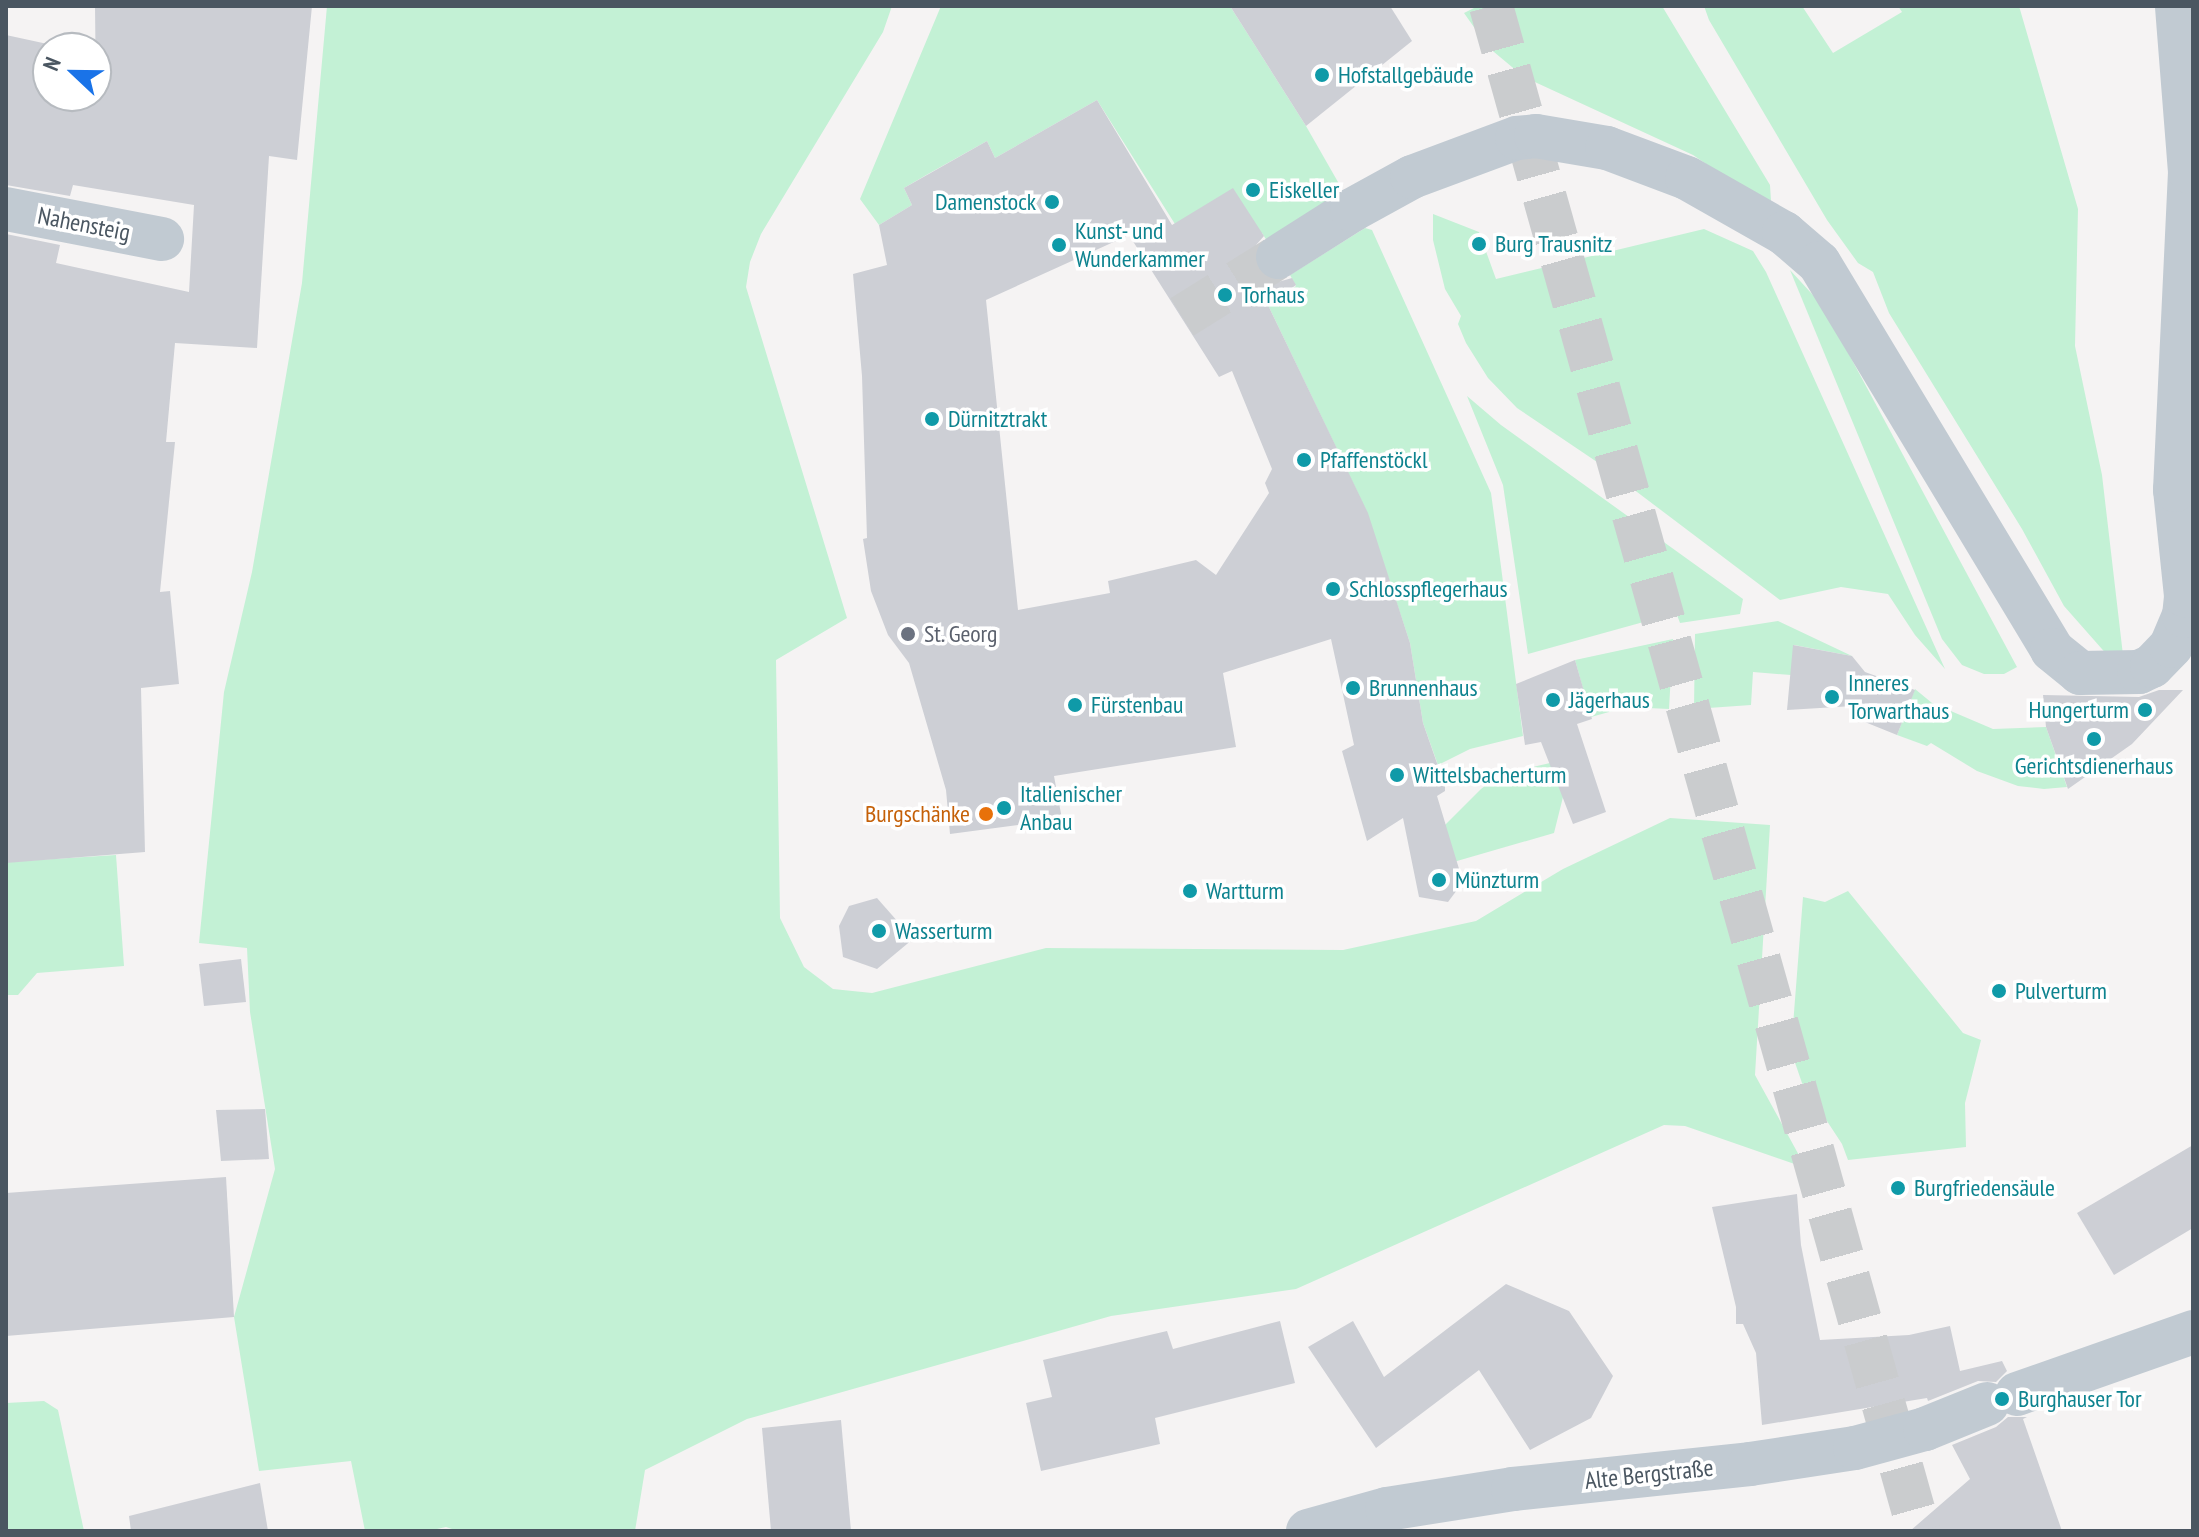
<!DOCTYPE html>
<meta charset="utf-8">
<style>
body{margin:0}
#map{position:relative;width:2199px;height:1537px;overflow:hidden;background:#f5f3f3;font-family:"PT Sans Narrow",sans-serif}
div>[style]{position:absolute}
.green>*{inset:0;background:#c3f1d5}
.building>*{inset:0;background:#cdcfd5}
.minor-tunnel>*{height:44px;margin-top:-22px;transform-origin:0;background:repeating-linear-gradient(90deg,#caccce 0 44px,transparent 0 66px)}
.major-tunnel>*{height:44px;margin-top:-22px;transform-origin:0;background:repeating-linear-gradient(90deg,#caccce 0 44px,transparent 0 66px)}
.minor>*{height:44px;margin:-22px;padding:0 22px;transform-origin:22px;border-radius:22px;background:#c1cad2}
.dots>*{width:22px;height:22px;translate:-50% -50%;box-sizing:border-box;border:4px solid #fff;border-radius:50%}
span{translate:-50% -50%;white-space:nowrap;text-align:center;line-height:1.15;-webkit-text-stroke:7px #fff;paint-order:stroke}
.culture-label{font-size:24px;color:#0d838f}
.left{translate:0 -50%;text-align:left}
.right{translate:-100% -50%;text-align:right}
.street-label{font-size:24px;color:#4a5661}
.worship-label{font-size:24px;color:#5b616d}
.food-label{font-size:24px;color:#c56008}
.frame{position:absolute;inset:0;border:8px solid #4a5661;pointer-events:none}
.north{position:absolute;left:32px;top:32px;width:80px;height:80px;box-sizing:border-box;background:#fff;border:2px solid #b7bbc0;border-radius:50%;rotate:292deg;font-size:22px;font-weight:700;line-height:32px;text-align:center;color:#4a5661}
.north::after{content:'';display:block;margin:auto;width:28px;height:36px;background:#1a73e8;clip-path:polygon(50% 0,100% 100%,50% 72%,0 100%)}
</style>
<div id="map">
<div class="green">
<i style="clip-path:polygon(327px 6px,892px 6px,883px 32px,761px 234px,750px 262px,746px 287px,847px 618px,776px 660px,780px 918px,804px 967px,833px 989px,872px 993px,1046px 948px,1343px 950px,1476px 921px,1563px 869px,1670px 818px,1770px 825px,1755px 1075px,1806px 1168px,1685px 1126px,1664px 1125px,1296px 1289px,1111px 1316px,747px 1419px,645px 1470px,635px 1531px,458px 1531px,446px 1527px,428px 1531px,365px 1531px,351px 1461px,259px 1471px,234px 1317px,275px 1169px,250px 1012px,247px 948px,199px 943px,224px 692px,252px 572px,302px 283px)"></i>
<i style="clip-path:polygon(941px 6px,1230px 6px,1306px 126px,1342px 189px,1340px 193px,1267px 241px,1262px 233px,1185px 240px,1097px 100px,995px 158px,987px 141px,928px 174px,904px 188px,912px 205px,879px 225px,860px 199px)"></i>
<i style="clip-path:polygon(1478px 6px,1662px 6px,1770px 185px,1771px 201px,1743px 189px,1693px 155px,1524px 77px,1488px 47px,1464px 13px)"></i>
<i style="clip-path:polygon(1704px 6px,1802px 6px,1833px 53px,1902px 12px,1898px 6px,2019px 6px,2078px 209px,2075px 346px,2102px 475px,2123px 655px,2109px 657px,2064px 606px,2022px 529px,1889px 313px,1873px 272px,1858px 263px,1827px 220px,1709px 20px)"></i>
<i style="clip-path:polygon(1433px 214px,1479px 232px,1496px 279px,1704px 229px,1753px 251px,1766px 272px,1945px 669px,1915px 635px,1888px 594px,1841px 587px,1780px 600px,1600px 464px,1517px 408px,1488px 378px,1466px 343px,1458px 324px,1461px 316px,1445px 289px,1433px 240px)"></i>
<i style="clip-path:polygon(1365px 228px,1372px 230px,1491px 493px,1500px 559px,1523px 736px,1470px 749px,1438px 765px,1423px 723px,1410px 643px,1366px 510px,1268px 305px,1296px 286px,1290px 275px)"></i>
<i style="clip-path:polygon(1790px 270px,1823px 306px,2017px 667px,2004px 674px,1984px 674px,1962px 665px,1942px 639px)"></i>
<i style="clip-path:polygon(1467px 396px,1501px 425px,1743px 599px,1740px 614px,1680px 623px,1677px 615px,1658px 618px,1528px 654px,1503px 485px)"></i>
<i style="clip-path:polygon(1778px 621px,1852px 656px,1794px 645px,1791px 675px,1753px 672px,1751px 705px,1694px 709px,1695px 634px)"></i>
<i style="clip-path:polygon(1673px 639px,1669px 709px,1627px 707px,1591px 717px,1575px 660px)"></i>
<i style="clip-path:polygon(1915px 689px,1932px 703px,1993px 729px,2046px 727px,2067px 787px,2044px 789px,2018px 786px,1977px 771px,1931px 743px,1927px 746px,1897px 735px)"></i>
<i style="clip-path:polygon(1550px 763px,1566px 785px,1554px 833px,1457px 861px,1415px 877px,1423px 847px,1481px 789px,1499px 775px)"></i>
<i style="clip-path:polygon(116px 855px,124px 966px,37px 973px,18px 995px,6px 995px,6px 862px)"></i>
<i style="clip-path:polygon(1848px 891px,1963px 1033px,1981px 1040px,1965px 1103px,1966px 1147px,1848px 1160px,1842px 1144px,1802px 1083px,1791px 1051px,1803px 897px,1825px 902px)"></i>
<i style="clip-path:polygon(44px 1401px,58px 1410px,84px 1531px,6px 1531px,6px 1403px)"></i>
</div>
<div class="building">
<i style="clip-path:polygon(95px 6px,312px 6px,297px 160px,269px 156px,257px 348px,175px 343px,166px 442px,175px 442px,160px 592px,170px 591px,179px 684px,141px 688px,145px 852px,6px 863px,6px 234px,60px 245px,56px 263px,189px 292px,194px 205px,73px 185px,70px 196px,6px 185px,6px 35px,66px 48px,48px 48px,48px 96px,96px 96px)"></i>
<i style="clip-path:polygon(1230px 6px,1390px 6px,1412px 41px,1306px 126px)"></i>
<i style="clip-path:polygon(evenodd,1097px 100px,1172px 225px,1233px 188px,1264px 236px,1256px 245px,1253px 257px,1257px 271px,1266px 279px,1278px 282px,1292px 278px,1296px 285px,1268px 305px,1368px 513px,1410px 643px,1423px 723px,1437px 763px,1445px 774px,1445px 791px,1437px 796px,1463px 882px,1448px 902px,1419px 897px,1403px 818px,1367px 841px,1342px 751px,1354px 745px,1331px 639px,1223px 673px,1236px 747px,1054px 776px,1062px 819px,950px 834px,946px 790px,909px 663px,888px 635px,871px 591px,863px 539px,867px 538px,862px 376px,853px 274px,887px 265px,879px 225px,912px 205px,904px 188px,987px 141px,995px 158px,1097px 100px,1129px 235px,1219px 377px,1232px 371px,1272px 469px,1265px 483px,1269px 493px,1216px 575px,1196px 560px,1108px 581px,1110px 593px,1018px 610px,986px 300px,1129px 235px)"></i>
<i style="clip-path:polygon(1793px 645px,1852px 656px,1865px 672px,1915px 690px,1897px 735px,1850px 716px,1853px 706px,1787px 710px)"></i>
<i style="clip-path:polygon(1575px 660px,1592px 719px,1577px 724px,1606px 812px,1573px 824px,1541px 742px,1525px 745px,1516px 684px)"></i>
<i style="clip-path:polygon(2159px 690px,2183px 690px,2132px 744px,2068px 789px,2046px 727px,2043px 695px,2139px 697px)"></i>
<i style="clip-path:polygon(877px 898px,913px 939px,877px 969px,843px 957px,839px 926px,849px 906px)"></i>
<i style="clip-path:polygon(241px 959px,246px 1002px,204px 1006px,199px 964px)"></i>
<i style="clip-path:polygon(265px 1109px,269px 1159px,221px 1161px,216px 1110px)"></i>
<i style="clip-path:polygon(2193px 1145px,2193px 1228px,2114px 1275px,2077px 1213px)"></i>
<i style="clip-path:polygon(226px 1177px,234px 1317px,6px 1336px,6px 1193px)"></i>
<i style="clip-path:polygon(1797px 1194px,1801px 1245px,1820px 1340px,1909px 1335px,1950px 1326px,1960px 1371px,2002px 1361px,2007px 1371px,1996px 1382px,1978px 1381px,1928px 1401px,1927px 1398px,1762px 1425px,1756px 1353px,1743px 1324px,1736px 1324px,1736px 1307px,1712px 1207px)"></i>
<i style="clip-path:polygon(1506px 1284px,1569px 1311px,1613px 1376px,1591px 1418px,1530px 1450px,1479px 1370px,1376px 1448px,1308px 1347px,1353px 1321px,1384px 1377px)"></i>
<i style="clip-path:polygon(1280px 1321px,1295px 1383px,1155px 1418px,1160px 1444px,1041px 1471px,1026px 1403px,1052px 1397px,1043px 1360px,1167px 1331px,1173px 1349px)"></i>
<i style="clip-path:polygon(2008px 1417px,2027px 1417px,2023px 1419px,2062px 1531px,1910px 1531px,1970px 1479px,1952px 1445px,1996px 1427px)"></i>
<i style="clip-path:polygon(841px 1420px,851px 1531px,771px 1531px,762px 1428px)"></i>
<i style="clip-path:polygon(260px 1483px,268px 1531px,131px 1531px,129px 1516px)"></i>
</div>
<div class="minor-tunnel">
<i style="left:1182px;top:317px;width:113px;rotate:-32deg"></i>
</div>
<div class="major-tunnel">
<i style="left:1491px;top:6px;width:1584px;rotate:74.32deg"></i>
</div>
<div class="minor">
<i style="left:6px;top:209px;width:159px;rotate:10.9deg"></i>
<i style="left:1278px;top:257px;width:88px;rotate:-32.4deg"></i>
<i style="left:1352px;top:210px;width:68px;rotate:-28.8deg"></i>
<i style="left:1412px;top:177px;width:112px;rotate:-20.4deg"></i>
<i style="left:1517px;top:138px;width:19px;rotate:-6deg"></i>
<i style="left:1536px;top:136px;width:72px;rotate:9.6deg"></i>
<i style="left:1607px;top:148px;width:85px;rotate:20.6deg"></i>
<i style="left:1687px;top:178px;width:112px;rotate:29.6deg"></i>
<i style="left:1784px;top:233px;width:46px;rotate:40.6deg"></i>
<i style="left:1819px;top:263px;width:452px;rotate:58.9deg"></i>
<i style="left:2052px;top:650px;width:36px;rotate:39deg"></i>
<i style="left:2080px;top:673px;width:59px;rotate:-1deg"></i>
<i style="left:2139px;top:672px;width:14px;rotate:-25deg"></i>
<i style="left:2152px;top:666px;width:28px;rotate:-46deg"></i>
<i style="left:2171px;top:646px;width:33px;rotate:-67deg"></i>
<i style="left:2184px;top:616px;width:20px;rotate:-84deg"></i>
<i style="left:2186px;top:596px;width:107px;rotate:-95.9deg"></i>
<i style="left:2175px;top:490px;width:318px;rotate:-87.3deg"></i>
<i style="left:2190px;top:172px;width:167px;rotate:-94.5deg"></i>
<i style="left:2017px;top:1394px;width:187px;rotate:-19.4deg"></i>
<i style="left:1308px;top:1531px;width:82px;rotate:-15.6deg"></i>
<i style="left:1387px;top:1509px;width:128px;rotate:-9deg"></i>
<i style="left:1513px;top:1489px;width:238px;rotate:-6deg"></i>
<i style="left:1750px;top:1464px;width:106px;rotate:-8.7deg"></i>
<i style="left:1855px;top:1448px;width:73px;rotate:-15.2deg"></i>
<i style="left:1925px;top:1429px;width:67px;rotate:-22deg"></i>
</div>
<div class="dots">
<i style="left:1322px;top:75px;background:#0f9aa8"></i>
<i style="left:1253px;top:190px;background:#0f9aa8"></i>
<i style="left:1052px;top:202px;background:#0f9aa8"></i>
<i style="left:1479px;top:244px;background:#0f9aa8"></i>
<i style="left:1059px;top:245px;background:#0f9aa8"></i>
<i style="left:1225px;top:295px;background:#0f9aa8"></i>
<i style="left:932px;top:419px;background:#0f9aa8"></i>
<i style="left:1304px;top:460px;background:#0f9aa8"></i>
<i style="left:1333px;top:589px;background:#0f9aa8"></i>
<i style="left:908px;top:634px;background:#6b7280"></i>
<i style="left:1353px;top:688px;background:#0f9aa8"></i>
<i style="left:1832px;top:697px;background:#0f9aa8"></i>
<i style="left:1553px;top:700px;background:#0f9aa8"></i>
<i style="left:1075px;top:705px;background:#0f9aa8"></i>
<i style="left:2145px;top:710px;background:#0f9aa8"></i>
<i style="left:2094px;top:739px;background:#0f9aa8"></i>
<i style="left:1397px;top:775px;background:#0f9aa8"></i>
<i style="left:1004px;top:808px;background:#0f9aa8"></i>
<i style="left:986px;top:814px;background:#e8710a"></i>
<i style="left:1439px;top:880px;background:#0f9aa8"></i>
<i style="left:1190px;top:891px;background:#0f9aa8"></i>
<i style="left:879px;top:931px;background:#0f9aa8"></i>
<i style="left:1999px;top:991px;background:#0f9aa8"></i>
<i style="left:1898px;top:1188px;background:#0f9aa8"></i>
<i style="left:2002px;top:1399px;background:#0f9aa8"></i>
</div>
<div class="culture-label">
<span class="left" style="left:1338px;top:75px">Hofstallgebäude</span>
<span class="left" style="left:1269px;top:190px">Eiskeller</span>
<span class="right" style="left:1036px;top:202px">Damenstock</span>
<span class="left" style="left:1075px;top:245px">Kunst- und<br>Wunderkammer</span>
<span class="left" style="left:1495px;top:244px">Burg Trausnitz</span>
<span class="left" style="left:1241px;top:295px">Torhaus</span>
<span class="left" style="left:948px;top:419px">Dürnitztrakt</span>
<span class="left" style="left:1320px;top:460px">Pfaffenstöckl</span>
<span class="left" style="left:1349px;top:589px">Schlosspflegerhaus</span>
<span class="left" style="left:1848px;top:697px">Inneres<br>Torwarthaus</span>
<span class="left" style="left:1369px;top:688px">Brunnenhaus</span>
<span class="left" style="left:1569px;top:700px">Jägerhaus</span>
<span class="left" style="left:1091px;top:705px">Fürstenbau</span>
<span class="right" style="left:2129px;top:710px">Hungerturm</span>
<span style="left:2094px;top:766px">Gerichtsdienerhaus</span>
<span class="left" style="left:1413px;top:775px">Wittelsbacherturm</span>
<span class="left" style="left:1020px;top:808px">Italienischer<br>Anbau</span>
<span class="left" style="left:1455px;top:880px">Münzturm</span>
<span class="left" style="left:1206px;top:891px">Wartturm</span>
<span class="left" style="left:895px;top:931px">Wasserturm</span>
<span class="left" style="left:2015px;top:991px">Pulverturm</span>
<span class="left" style="left:1914px;top:1188px">Burgfriedensäule</span>
<span class="left" style="left:2018px;top:1399px">Burghauser Tor</span>
</div>
<div class="street-label">
<span style="left:84px;top:224px;rotate:11deg">Nahensteig</span>
<span style="left:1649px;top:1474px;rotate:-6deg">Alte Bergstraße</span>
</div>
<div class="worship-label">
<span class="left" style="left:924px;top:634px">St. Georg</span>
</div>
<div class="food-label">
<span class="right" style="left:970px;top:814px">Burgschänke</span>
</div>
<div class="frame"></div>
<div class="north">N</div>
</div>
